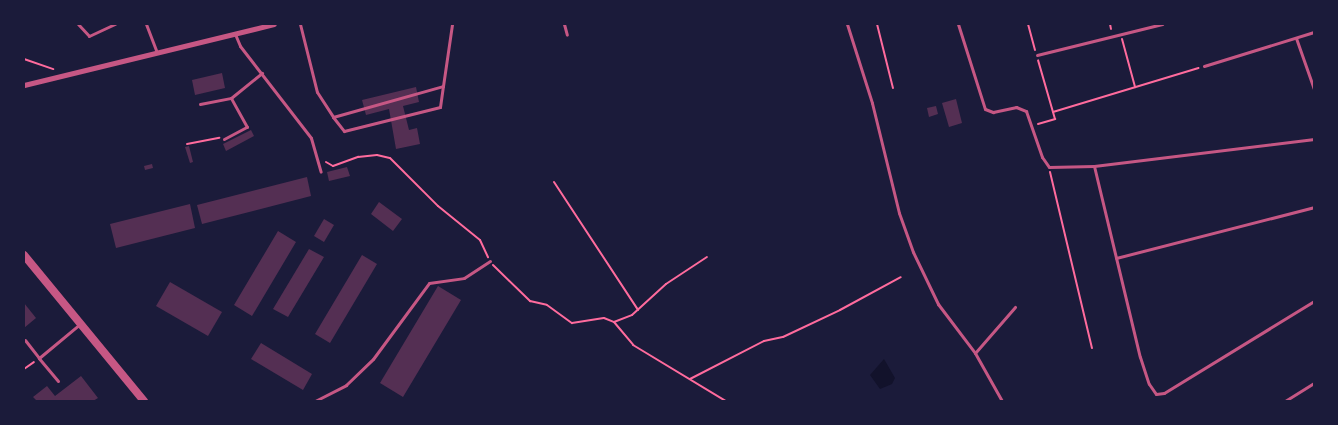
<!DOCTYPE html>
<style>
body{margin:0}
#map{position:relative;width:1338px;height:425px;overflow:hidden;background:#1b1b3a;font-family:Literata,serif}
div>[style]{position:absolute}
.water>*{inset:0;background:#12122b}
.building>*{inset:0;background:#542f53}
.path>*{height:2px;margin:-1px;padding:0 1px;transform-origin:1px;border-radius:1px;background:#ff6b9d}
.service>*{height:3px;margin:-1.5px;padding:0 1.5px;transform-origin:1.5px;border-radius:1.5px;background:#c65784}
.minor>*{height:5px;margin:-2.5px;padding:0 2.5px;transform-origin:2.5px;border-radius:2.5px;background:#c65784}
.tertiary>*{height:8px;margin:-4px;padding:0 4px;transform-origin:4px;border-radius:4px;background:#c65784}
span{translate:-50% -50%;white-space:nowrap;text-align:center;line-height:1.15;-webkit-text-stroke:5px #1b1b3a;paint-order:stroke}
.frame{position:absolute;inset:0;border:25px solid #1b1b3a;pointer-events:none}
</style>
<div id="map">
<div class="water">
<i style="clip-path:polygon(884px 359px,895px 378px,892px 384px,880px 389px,870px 375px)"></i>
</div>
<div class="building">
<i style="clip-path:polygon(222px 73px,225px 88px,195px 95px,192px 80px)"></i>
<i style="clip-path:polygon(416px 87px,419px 102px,403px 106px,409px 130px,417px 128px,420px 144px,396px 149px,389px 109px,366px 115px,362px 100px)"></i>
<i style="clip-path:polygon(956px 99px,962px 123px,949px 127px,942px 103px)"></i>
<i style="clip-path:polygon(936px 106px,938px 114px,929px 117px,927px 108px)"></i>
<i style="clip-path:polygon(251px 130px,254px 136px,226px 151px,223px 144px)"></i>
<i style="clip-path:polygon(189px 146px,193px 162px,190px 163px,185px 147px)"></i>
<i style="clip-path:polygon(152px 164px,153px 168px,145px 170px,144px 166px)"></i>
<i style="clip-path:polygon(347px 167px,350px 176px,329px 181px,327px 172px)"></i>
<i style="clip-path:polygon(307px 177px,311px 196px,202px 224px,197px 205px)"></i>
<i style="clip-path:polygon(379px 202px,402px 219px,393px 231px,371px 214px)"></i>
<i style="clip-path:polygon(190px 204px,195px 228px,116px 248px,110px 224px)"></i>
<i style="clip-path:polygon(324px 219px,334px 225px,324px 242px,314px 236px)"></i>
<i style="clip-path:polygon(278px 231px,296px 242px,252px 316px,234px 305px)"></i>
<i style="clip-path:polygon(309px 249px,324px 257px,288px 317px,273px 309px)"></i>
<i style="clip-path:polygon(362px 255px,377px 264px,330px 343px,315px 334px)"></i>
<i style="clip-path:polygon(170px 282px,222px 312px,208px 336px,156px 306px)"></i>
<i style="clip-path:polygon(438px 286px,461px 300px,403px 397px,380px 383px)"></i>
<i style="clip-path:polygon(24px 303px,36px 318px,24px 328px)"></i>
<i style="clip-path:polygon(261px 343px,312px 374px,303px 390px,251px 359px)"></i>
<i style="clip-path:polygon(81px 376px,98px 398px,93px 401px,37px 401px,33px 397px,47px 386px,55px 396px)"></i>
</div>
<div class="path">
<i style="left:877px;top:24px;width:66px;rotate:76deg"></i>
<i style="left:1028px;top:24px;width:27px;rotate:75deg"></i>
<i style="left:1110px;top:24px;width:5px;rotate:79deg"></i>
<i style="left:1122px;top:39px;width:50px;rotate:74.8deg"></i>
<i style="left:24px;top:59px;width:31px;rotate:19deg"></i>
<i style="left:1053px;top:112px;width:152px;rotate:-16.8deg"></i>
<i style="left:1038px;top:124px;width:18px;rotate:-16deg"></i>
<i style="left:1055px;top:119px;width:61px;rotate:-106.1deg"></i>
<i style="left:187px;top:144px;width:33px;rotate:-11deg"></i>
<i style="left:326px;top:162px;width:8px;rotate:30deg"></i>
<i style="left:333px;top:166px;width:27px;rotate:-20deg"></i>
<i style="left:358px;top:157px;width:19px;rotate:-6deg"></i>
<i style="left:377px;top:155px;width:13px;rotate:13deg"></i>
<i style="left:390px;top:158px;width:68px;rotate:45deg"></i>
<i style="left:438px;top:206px;width:54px;rotate:39deg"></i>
<i style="left:480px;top:240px;width:19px;rotate:65deg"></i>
<i style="left:1050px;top:172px;width:181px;rotate:76.6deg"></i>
<i style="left:554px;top:182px;width:153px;rotate:56.7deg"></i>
<i style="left:493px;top:265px;width:52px;rotate:44.2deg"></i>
<i style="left:530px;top:301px;width:17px;rotate:13deg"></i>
<i style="left:547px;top:305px;width:31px;rotate:36deg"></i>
<i style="left:572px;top:323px;width:32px;rotate:-9deg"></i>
<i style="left:604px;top:318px;width:11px;rotate:22deg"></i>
<i style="left:614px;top:322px;width:19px;rotate:-21deg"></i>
<i style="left:632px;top:315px;width:46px;rotate:-42.4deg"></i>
<i style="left:666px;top:284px;width:49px;rotate:-33.4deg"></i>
<i style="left:614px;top:322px;width:30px;rotate:50deg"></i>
<i style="left:633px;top:345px;width:109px;rotate:31.1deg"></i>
<i style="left:24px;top:369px;width:12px;rotate:-35deg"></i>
<i style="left:690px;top:379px;width:83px;rotate:-27.2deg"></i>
<i style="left:764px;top:341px;width:19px;rotate:-12deg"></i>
<i style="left:783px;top:337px;width:63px;rotate:-25.3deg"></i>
<i style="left:840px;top:310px;width:69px;rotate:-28.4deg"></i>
</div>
<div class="service">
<i style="left:78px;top:24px;width:16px;rotate:47deg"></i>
<i style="left:89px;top:36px;width:29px;rotate:-25deg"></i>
<i style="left:146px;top:24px;width:31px;rotate:69deg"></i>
<i style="left:300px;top:24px;width:70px;rotate:76deg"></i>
<i style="left:317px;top:92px;width:30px;rotate:57deg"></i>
<i style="left:333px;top:117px;width:114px;rotate:-15.7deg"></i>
<i style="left:443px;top:86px;width:63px;rotate:-81.7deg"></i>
<i style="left:564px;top:24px;width:11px;rotate:75deg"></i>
<i style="left:847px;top:24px;width:83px;rotate:72.4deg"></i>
<i style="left:872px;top:103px;width:113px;rotate:76.2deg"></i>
<i style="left:899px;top:213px;width:41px;rotate:70.3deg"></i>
<i style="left:913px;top:252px;width:58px;rotate:64.3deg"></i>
<i style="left:938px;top:304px;width:61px;rotate:52.9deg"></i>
<i style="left:975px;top:353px;width:55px;rotate:60.6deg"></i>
<i style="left:958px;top:24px;width:89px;rotate:72.4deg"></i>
<i style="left:985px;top:109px;width:9px;rotate:21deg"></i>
<i style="left:993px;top:112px;width:24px;rotate:-12deg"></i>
<i style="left:1016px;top:107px;width:11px;rotate:22deg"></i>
<i style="left:1026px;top:111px;width:49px;rotate:70.8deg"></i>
<i style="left:1042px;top:157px;width:12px;rotate:55deg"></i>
<i style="left:1049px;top:167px;width:45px;rotate:-1.3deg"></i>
<i style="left:1094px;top:166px;width:222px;rotate:-7deg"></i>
<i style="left:235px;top:34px;width:13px;rotate:67deg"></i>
<i style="left:240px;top:46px;width:116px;rotate:52.3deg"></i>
<i style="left:311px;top:138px;width:35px;rotate:74deg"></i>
<i style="left:1296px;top:38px;width:54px;rotate:70.6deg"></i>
<i style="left:1037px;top:55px;width:129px;rotate:-13.9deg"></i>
<i style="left:1204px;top:66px;width:115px;rotate:-17.2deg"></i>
<i style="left:200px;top:104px;width:32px;rotate:-11deg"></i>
<i style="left:231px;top:98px;width:40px;rotate:-39deg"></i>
<i style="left:333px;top:117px;width:18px;rotate:52deg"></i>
<i style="left:344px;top:131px;width:99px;rotate:-14deg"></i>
<i style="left:440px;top:107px;width:21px;rotate:-82deg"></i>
<i style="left:224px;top:139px;width:26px;rotate:-28deg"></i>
<i style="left:247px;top:127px;width:33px;rotate:-119deg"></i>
<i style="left:1094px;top:166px;width:196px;rotate:76.5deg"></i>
<i style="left:1140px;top:357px;width:28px;rotate:72deg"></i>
<i style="left:1149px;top:384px;width:12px;rotate:55deg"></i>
<i style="left:1156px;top:394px;width:8px;rotate:-7deg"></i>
<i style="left:1164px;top:393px;width:176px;rotate:-31.5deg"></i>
<i style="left:1116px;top:258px;width:204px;rotate:-14.4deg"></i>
<i style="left:25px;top:340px;width:23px;rotate:52deg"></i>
<i style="left:975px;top:353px;width:61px;rotate:-49deg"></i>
<i style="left:58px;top:381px;width:30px;rotate:-130deg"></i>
<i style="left:39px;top:358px;width:53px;rotate:-39.7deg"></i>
<i style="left:315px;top:401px;width:35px;rotate:-27deg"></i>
<i style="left:346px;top:385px;width:37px;rotate:-44deg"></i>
<i style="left:373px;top:359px;width:94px;rotate:-53.6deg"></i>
<i style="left:429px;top:283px;width:35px;rotate:-8deg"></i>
<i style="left:464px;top:278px;width:31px;rotate:-33deg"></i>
<i style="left:1285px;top:401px;width:34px;rotate:-32deg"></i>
</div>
<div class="minor">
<i style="left:24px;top:85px;width:257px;rotate:-13.7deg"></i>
</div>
<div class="tertiary">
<i style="left:24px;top:255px;width:189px;rotate:50.6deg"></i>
</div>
<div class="frame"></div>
</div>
